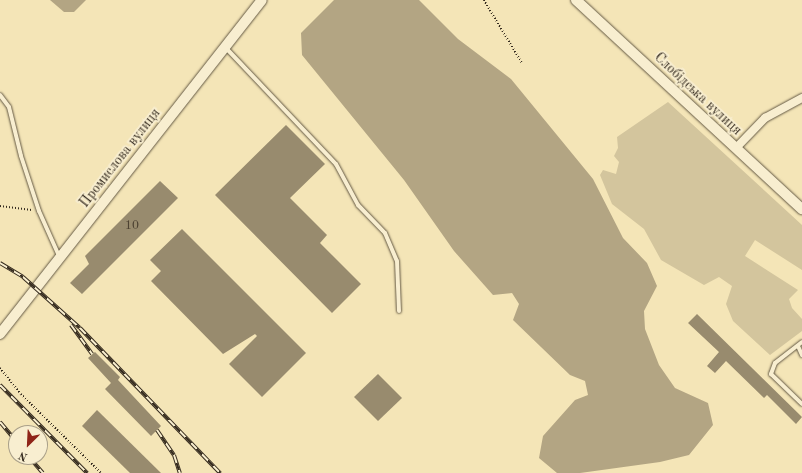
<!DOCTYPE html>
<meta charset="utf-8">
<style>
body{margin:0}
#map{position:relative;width:802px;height:473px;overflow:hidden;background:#f4e5b7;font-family:"Old Standard TT",serif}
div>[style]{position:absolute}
.green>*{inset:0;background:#d3c59d}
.water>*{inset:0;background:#b3a583}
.building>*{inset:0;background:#988b6e}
.path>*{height:1.5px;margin-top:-0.75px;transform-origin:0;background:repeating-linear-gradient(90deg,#342a1e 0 1px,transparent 0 3px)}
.roads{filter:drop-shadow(0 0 1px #645944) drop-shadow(0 0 1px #645944)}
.service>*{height:4px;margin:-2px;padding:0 2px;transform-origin:2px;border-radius:2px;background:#f8eed0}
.minor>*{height:8px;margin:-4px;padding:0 4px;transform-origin:4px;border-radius:4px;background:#f8eed0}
.tertiary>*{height:10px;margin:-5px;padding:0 5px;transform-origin:5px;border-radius:5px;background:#f8eed0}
.rail>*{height:4px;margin-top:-2px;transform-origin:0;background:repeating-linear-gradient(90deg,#f8eed0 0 8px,#342a1e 0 16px);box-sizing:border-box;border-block:1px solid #342a1e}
span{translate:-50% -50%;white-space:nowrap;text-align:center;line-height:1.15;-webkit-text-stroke:3.5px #f8eed0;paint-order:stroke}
.number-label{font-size:12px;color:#4d4232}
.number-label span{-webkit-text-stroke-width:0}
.street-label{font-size:14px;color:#342a1e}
.north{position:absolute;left:8px;top:425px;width:40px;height:40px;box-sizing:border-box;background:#f8eed0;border:1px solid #aaa089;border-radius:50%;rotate:204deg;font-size:11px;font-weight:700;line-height:16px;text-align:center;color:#342a1e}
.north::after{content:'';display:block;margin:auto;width:14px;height:18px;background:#8f2418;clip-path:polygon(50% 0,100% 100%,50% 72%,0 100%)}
</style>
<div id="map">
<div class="green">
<i style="clip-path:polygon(668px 102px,802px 225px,802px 270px,755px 240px,745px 256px,798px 290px,789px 299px,792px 308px,802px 319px,802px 331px,770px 355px,733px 321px,726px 304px,732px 286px,719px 277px,704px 285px,661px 260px,644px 229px,612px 204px,600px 175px,603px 170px,616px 174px,619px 162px,614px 156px,618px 148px,617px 137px)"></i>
</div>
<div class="water">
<i style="clip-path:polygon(50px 0,86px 0,74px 12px,64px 12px)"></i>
<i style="clip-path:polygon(334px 0,419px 0,458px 39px,511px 79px,593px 179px,623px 238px,647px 263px,657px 286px,644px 311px,645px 329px,659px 365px,675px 388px,708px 403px,713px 425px,689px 455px,660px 462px,580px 473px,557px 473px,539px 458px,543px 436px,575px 400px,588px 395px,585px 381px,570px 375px,513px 320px,519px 304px,512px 293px,493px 295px,454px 251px,404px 180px,302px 55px,301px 33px)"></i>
</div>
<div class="building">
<i style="clip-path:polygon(286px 125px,325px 164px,290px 198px,327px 235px,320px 243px,361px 284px,332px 313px,215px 195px)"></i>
<i style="clip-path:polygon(160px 181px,178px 198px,82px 294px,70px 283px,89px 264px,85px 256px)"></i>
<i style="clip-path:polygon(182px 229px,306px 353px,262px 397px,229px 364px,257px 336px,255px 334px,223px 354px,151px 281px,161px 271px,150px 260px)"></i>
<i style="clip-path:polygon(697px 314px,802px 417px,796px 424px,767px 395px,764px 398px,726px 361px,715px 373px,707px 366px,719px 352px,688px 323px)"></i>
<i style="clip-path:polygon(95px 352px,120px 377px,118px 380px,161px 426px,151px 436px,105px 389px,111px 383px,88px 358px)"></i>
<i style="clip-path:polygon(378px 374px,402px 398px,378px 421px,354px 397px)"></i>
<i style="clip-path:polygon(97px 410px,161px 473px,130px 473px,82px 426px)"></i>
</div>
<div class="path">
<i style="left:484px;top:0;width:74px;rotate:58.9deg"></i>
<i style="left:0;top:206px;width:32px;rotate:7deg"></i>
<i style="left:0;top:368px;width:33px;rotate:51deg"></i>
<i style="left:21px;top:394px;width:112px;rotate:44.6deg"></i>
</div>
<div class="roads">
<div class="service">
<i style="left:225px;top:47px;width:161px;rotate:46.5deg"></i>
<i style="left:336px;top:164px;width:47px;rotate:61.8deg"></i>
<i style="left:358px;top:205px;width:39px;rotate:46deg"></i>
<i style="left:385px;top:233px;width:30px;rotate:67deg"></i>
<i style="left:397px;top:261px;width:50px;rotate:87.7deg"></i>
<i style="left:0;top:95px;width:15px;rotate:53deg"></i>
<i style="left:9px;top:107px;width:50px;rotate:76.2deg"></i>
<i style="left:21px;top:156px;width:58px;rotate:71.9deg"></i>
<i style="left:39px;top:211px;width:49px;rotate:66deg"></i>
<i style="left:802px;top:342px;width:34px;rotate:142deg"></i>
<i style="left:775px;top:363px;width:12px;rotate:110deg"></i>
<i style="left:771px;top:374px;width:43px;rotate:44.1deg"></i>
<i style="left:798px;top:346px;width:10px;rotate:66deg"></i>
</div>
<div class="minor">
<i style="left:736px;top:148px;width:42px;rotate:-46deg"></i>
<i style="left:765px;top:118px;width:42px;rotate:-28.4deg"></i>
</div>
<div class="tertiary">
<i style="left:576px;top:0;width:308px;rotate:42.8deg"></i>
<i style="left:0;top:334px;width:424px;rotate:-51.9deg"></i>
</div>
</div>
<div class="rail">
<i style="left:0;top:263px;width:27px;rotate:31deg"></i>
<i style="left:23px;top:277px;width:76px;rotate:41.8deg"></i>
<i style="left:80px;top:328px;width:202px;rotate:46deg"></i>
<i style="left:71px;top:325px;width:36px;rotate:54deg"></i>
<i style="left:0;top:385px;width:124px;rotate:45.3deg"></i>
<i style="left:0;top:422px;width:25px;rotate:50deg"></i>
<i style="left:157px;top:430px;width:30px;rotate:56deg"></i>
<i style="left:174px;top:455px;width:19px;rotate:72deg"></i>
<i style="left:29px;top:457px;width:21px;rotate:49deg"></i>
</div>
<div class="number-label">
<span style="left:132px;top:227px">10</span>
</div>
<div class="street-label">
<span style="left:698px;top:94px;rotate:43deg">Слобідська вулиця</span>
<span style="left:120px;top:158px;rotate:-52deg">Промислова вулиця</span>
</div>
<div class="north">N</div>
</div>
